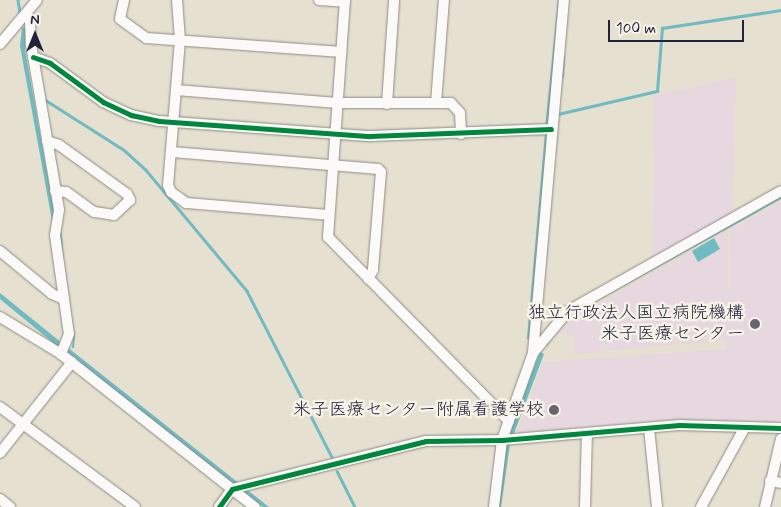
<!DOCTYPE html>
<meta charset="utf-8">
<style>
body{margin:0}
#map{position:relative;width:781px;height:507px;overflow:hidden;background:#e5e0cf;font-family:Mynerve,"Klee One",sans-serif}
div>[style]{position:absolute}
.built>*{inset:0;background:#e7d8e0}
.water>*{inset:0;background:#70bac2}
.stream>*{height:2.5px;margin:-1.25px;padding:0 1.25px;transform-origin:1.25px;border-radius:1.25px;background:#70bac2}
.roads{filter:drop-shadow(0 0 1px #8d8b86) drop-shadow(0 0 1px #8d8b86)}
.minor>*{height:10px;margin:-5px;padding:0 5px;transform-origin:5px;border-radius:5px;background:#fbfaf8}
.cycleway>*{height:5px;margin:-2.5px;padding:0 2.5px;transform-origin:2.5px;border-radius:2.5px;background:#00873e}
.dots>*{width:14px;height:14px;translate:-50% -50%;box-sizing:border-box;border:2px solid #f7f3e8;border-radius:50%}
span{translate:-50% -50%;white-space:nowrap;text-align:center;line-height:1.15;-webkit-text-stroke:5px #f7f3e8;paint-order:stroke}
.poi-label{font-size:18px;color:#22223b}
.right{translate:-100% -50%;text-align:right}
.north{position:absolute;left:10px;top:10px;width:50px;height:50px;-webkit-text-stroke:4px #f7f3e8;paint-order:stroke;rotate:0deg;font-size:14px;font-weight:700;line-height:20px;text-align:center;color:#22223b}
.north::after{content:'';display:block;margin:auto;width:18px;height:22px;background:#22223b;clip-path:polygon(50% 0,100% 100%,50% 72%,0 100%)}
.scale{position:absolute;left:608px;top:20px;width:136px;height:22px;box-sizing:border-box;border:2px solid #22223b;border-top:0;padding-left:6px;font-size:15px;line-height:18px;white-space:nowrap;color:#22223b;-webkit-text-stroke:4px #f7f3e8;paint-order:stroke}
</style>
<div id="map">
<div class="built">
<i style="clip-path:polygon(736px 78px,732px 218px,652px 263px,655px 95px)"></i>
<i style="clip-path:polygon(781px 201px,781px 422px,673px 419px,518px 433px,543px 362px,726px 349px,731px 231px,727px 224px,732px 221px,737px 227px)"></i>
<i style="clip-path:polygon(728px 230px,727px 340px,574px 354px,573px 336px,559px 334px,568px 321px)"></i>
</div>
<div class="water">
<i style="clip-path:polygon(22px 27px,26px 28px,25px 50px,56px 222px,62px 234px,65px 280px,75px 336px,74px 348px,72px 348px,73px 335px,20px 46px)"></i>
<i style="clip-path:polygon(781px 193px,781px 199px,575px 313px,555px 333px,547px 346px,544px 344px,560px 321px)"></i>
<i style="clip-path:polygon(714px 238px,720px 249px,698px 262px,692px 251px)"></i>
<i style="clip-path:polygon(0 293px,57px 339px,269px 507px,263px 507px,46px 337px,0 299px)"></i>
<i style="clip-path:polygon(540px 352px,544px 354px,510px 444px,501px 507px,497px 507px,509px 431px)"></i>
</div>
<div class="stream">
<i style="left:18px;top:0;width:12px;rotate:81deg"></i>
<i style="left:562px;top:77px;width:19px;rotate:-87deg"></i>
<i style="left:44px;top:99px;width:95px;rotate:32.5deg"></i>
<i style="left:124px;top:150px;width:30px;rotate:42deg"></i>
<i style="left:146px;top:170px;width:158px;rotate:50.1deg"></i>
<i style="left:247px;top:291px;width:186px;rotate:62.9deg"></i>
<i style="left:558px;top:114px;width:102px;rotate:-13.1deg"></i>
<i style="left:657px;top:91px;width:63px;rotate:-85.5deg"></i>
<i style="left:662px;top:28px;width:120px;rotate:-8.6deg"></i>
<i style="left:546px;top:128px;width:128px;rotate:-84.2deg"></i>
<i style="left:528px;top:338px;width:206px;rotate:-85deg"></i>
<i style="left:337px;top:471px;width:40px;rotate:63.4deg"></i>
</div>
<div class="roads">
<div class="minor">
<i style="left:124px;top:0;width:19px;rotate:102deg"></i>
<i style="left:120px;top:19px;width:32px;rotate:36deg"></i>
<i style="left:146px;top:38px;width:196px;rotate:4.1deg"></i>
<i style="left:177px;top:0;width:40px;rotate:85.7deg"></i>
<i style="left:180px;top:40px;width:145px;rotate:94.7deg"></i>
<i style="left:168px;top:185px;width:8px;rotate:67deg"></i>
<i style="left:171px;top:192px;width:19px;rotate:36deg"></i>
<i style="left:186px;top:203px;width:143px;rotate:4.8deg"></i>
<i style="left:319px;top:0;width:26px;rotate:4deg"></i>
<i style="left:345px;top:0;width:238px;rotate:94.1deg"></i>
<i style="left:328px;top:237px;width:258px;rotate:45.5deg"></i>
<i style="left:25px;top:15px;width:7px;rotate:45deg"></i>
<i style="left:30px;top:20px;width:24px;rotate:88deg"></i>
<i style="left:31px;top:44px;width:168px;rotate:80.4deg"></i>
<i style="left:59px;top:210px;width:25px;rotate:99deg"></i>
<i style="left:55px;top:235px;width:100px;rotate:82deg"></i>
<i style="left:69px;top:334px;width:22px;rotate:112deg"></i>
<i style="left:0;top:44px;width:57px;rotate:-49.9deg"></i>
<i style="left:33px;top:57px;width:18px;rotate:19deg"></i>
<i style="left:50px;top:63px;width:66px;rotate:36.3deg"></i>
<i style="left:103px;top:102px;width:31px;rotate:25deg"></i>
<i style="left:131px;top:115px;width:29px;rotate:12deg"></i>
<i style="left:159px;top:121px;width:212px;rotate:4.1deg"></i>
<i style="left:370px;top:136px;width:181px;rotate:-2.2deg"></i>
<i style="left:176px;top:90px;width:162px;rotate:4.6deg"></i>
<i style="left:337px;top:103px;width:114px"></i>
<i style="left:451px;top:103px;width:13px;rotate:48deg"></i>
<i style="left:460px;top:113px;width:21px;rotate:87deg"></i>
<i style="left:436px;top:103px;width:103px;rotate:-85.6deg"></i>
<i style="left:387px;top:104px;width:104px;rotate:-86.1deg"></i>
<i style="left:47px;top:141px;width:13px;rotate:18deg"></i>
<i style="left:59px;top:145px;width:84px;rotate:35.8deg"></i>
<i style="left:127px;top:194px;width:7px;rotate:63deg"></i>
<i style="left:130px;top:200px;width:22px;rotate:137deg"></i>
<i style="left:114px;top:215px;width:20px;rotate:-171deg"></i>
<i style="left:94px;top:212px;width:34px;rotate:-144deg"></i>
<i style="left:66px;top:192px;width:11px;rotate:-175deg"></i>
<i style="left:172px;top:152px;width:207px;rotate:4.7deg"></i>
<i style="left:378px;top:169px;width:4px;rotate:45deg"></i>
<i style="left:381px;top:172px;width:98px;rotate:94.7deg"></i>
<i style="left:373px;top:270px;width:10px;rotate:119deg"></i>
<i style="left:0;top:251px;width:67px;rotate:39.6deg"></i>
<i style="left:52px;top:294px;width:13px;rotate:23deg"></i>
<i style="left:0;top:317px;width:71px;rotate:31.2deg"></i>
<i style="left:61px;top:354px;width:247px;rotate:38.3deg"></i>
<i style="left:533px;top:353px;width:55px;rotate:-50.2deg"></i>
<i style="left:568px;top:311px;width:244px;rotate:-29.4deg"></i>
<i style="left:0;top:407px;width:168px;rotate:36.5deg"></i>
<i style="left:649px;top:428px;width:79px;rotate:84.2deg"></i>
<i style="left:0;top:453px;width:116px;rotate:-51.6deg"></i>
<i style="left:770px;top:481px;width:11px;rotate:10deg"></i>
<i style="left:0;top:499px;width:13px;rotate:39deg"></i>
<i style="left:219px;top:507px;width:22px;rotate:-54deg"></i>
<i style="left:232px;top:489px;width:200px;rotate:-13.9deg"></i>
<i style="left:426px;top:441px;width:76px;rotate:-0.8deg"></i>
<i style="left:502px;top:440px;width:178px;rotate:-4.8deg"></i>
<i style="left:679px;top:425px;width:102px;rotate:1.7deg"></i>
<i style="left:494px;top:507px;width:67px;rotate:-83.2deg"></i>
<i style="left:502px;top:440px;width:92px;rotate:-70.4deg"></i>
<i style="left:533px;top:353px;width:354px;rotate:-85deg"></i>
<i style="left:585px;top:507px;width:74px;rotate:-88.5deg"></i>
<i style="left:701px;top:507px;width:91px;rotate:-61.2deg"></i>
<i style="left:765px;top:507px;width:70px;rotate:-76.8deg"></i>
</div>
</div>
<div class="cycleway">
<i style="left:33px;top:57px;width:18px;rotate:19deg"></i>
<i style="left:50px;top:63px;width:66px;rotate:36.3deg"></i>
<i style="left:103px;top:102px;width:31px;rotate:25deg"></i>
<i style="left:131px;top:115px;width:29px;rotate:12deg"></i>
<i style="left:159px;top:121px;width:212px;rotate:4.1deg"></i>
<i style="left:370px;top:136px;width:181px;rotate:-2.2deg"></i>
<i style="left:219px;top:507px;width:22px;rotate:-54deg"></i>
<i style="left:232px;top:489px;width:200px;rotate:-13.9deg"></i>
<i style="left:426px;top:441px;width:76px;rotate:-0.8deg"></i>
<i style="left:502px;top:440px;width:178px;rotate:-4.8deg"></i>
<i style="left:679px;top:425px;width:102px;rotate:1.7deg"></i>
</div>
<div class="dots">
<i style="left:755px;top:324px;background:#66646f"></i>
<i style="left:554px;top:410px;background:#66646f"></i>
</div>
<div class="poi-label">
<span class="right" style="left:744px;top:324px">独立行政法人国立病院機構<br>米子医療センター</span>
<span class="right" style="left:544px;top:410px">米子医療センター附属看護学校</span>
</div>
<div class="north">N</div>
<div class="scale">100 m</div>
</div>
